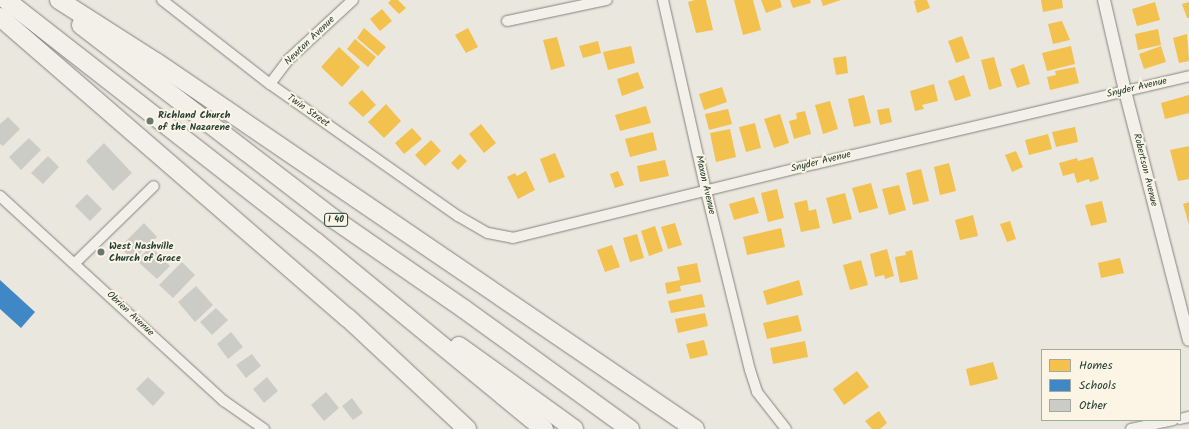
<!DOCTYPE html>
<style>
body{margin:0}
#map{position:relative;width:1189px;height:429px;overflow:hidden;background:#eae7df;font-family:Kalam,sans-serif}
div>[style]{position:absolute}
.homes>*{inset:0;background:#f2c14e}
.schools>*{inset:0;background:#3f88c5}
.building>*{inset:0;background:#ccccc6}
.roads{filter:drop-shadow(0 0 1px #80847f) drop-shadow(0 0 1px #80847f)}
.minor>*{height:10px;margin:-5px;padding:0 5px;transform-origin:5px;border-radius:5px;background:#f3f0ea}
.tertiary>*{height:12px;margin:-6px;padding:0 6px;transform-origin:6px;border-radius:6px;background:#f3f0ea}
.motorway>*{height:18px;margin:-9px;padding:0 9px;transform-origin:9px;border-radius:9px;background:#f3f0ea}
.dots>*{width:11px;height:11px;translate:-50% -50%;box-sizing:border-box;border:2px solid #fcf5e5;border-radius:50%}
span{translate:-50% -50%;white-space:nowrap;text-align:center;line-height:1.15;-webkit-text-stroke:4px #fcf5e5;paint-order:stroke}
.shield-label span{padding:1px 3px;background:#fcf5e5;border:1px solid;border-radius:3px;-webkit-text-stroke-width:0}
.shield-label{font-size:9px;color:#1f3d34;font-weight:700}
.street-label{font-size:10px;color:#1f3d34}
.poi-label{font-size:10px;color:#1f3d34;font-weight:700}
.left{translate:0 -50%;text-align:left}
.legend{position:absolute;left:1041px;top:349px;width:140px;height:72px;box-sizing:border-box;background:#fcf5e5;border:1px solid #a4ab9e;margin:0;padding:5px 7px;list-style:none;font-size:12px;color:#1f3d34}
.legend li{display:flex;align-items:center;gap:8px;height:20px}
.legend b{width:20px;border:1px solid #a4ab9e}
</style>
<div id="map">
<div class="homes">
<i style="clip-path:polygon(391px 0,398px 0,406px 8px,399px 14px,388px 3px)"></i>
<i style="clip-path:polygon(695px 0,706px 0,713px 30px,696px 33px,688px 2px)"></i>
<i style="clip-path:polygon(734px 0,753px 0,761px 30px,743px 35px)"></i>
<i style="clip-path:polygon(761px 0,780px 0,782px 7px,766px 13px)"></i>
<i style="clip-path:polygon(790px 0,810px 0,811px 3px,793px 8px)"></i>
<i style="clip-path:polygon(821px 0,841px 0,823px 6px)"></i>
<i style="clip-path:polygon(917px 0,927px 0,930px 8px,917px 13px,914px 1px)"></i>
<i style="clip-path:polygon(1041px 0,1062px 0,1063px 8px,1043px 12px)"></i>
<i style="clip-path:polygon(1155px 2px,1160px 20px,1137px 26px,1132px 9px)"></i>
<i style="clip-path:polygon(1189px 2px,1189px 18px,1187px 18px,1182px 4px)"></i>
<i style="clip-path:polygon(382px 9px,392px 21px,380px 31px,370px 19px)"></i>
<i style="clip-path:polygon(1062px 21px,1070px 40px,1053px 44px,1048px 24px)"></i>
<i style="clip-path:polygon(364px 28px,386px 47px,378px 56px,357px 38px)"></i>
<i style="clip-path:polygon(468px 28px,478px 47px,466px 53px,455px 35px)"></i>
<i style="clip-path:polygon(1158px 29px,1161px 45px,1138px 50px,1135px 34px)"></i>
<i style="clip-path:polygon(1187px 34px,1189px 61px,1179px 63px,1173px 38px)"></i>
<i style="clip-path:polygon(962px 36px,970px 58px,956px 63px,948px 41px)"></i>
<i style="clip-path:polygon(557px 37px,565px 66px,551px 70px,543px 40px)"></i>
<i style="clip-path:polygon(355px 39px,376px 57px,368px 67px,347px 49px)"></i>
<i style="clip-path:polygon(598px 41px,601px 53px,583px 58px,579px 46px)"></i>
<i style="clip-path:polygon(631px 46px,635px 63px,608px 70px,603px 52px)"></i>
<i style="clip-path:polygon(1071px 46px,1075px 64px,1047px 71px,1042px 53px)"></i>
<i style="clip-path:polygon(1161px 46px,1166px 62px,1144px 69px,1139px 54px)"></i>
<i style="clip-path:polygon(339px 47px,360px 67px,342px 87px,321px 67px)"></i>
<i style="clip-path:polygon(846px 56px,848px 73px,836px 75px,833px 58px)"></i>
<i style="clip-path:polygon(994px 57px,1002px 86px,989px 90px,981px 60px)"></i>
<i style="clip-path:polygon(1024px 64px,1030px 84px,1017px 88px,1010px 69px)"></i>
<i style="clip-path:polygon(1075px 67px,1079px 83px,1050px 90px,1047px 77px,1056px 75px,1055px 71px)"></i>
<i style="clip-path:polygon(638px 72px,644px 88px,622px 96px,617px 79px)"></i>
<i style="clip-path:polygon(964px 75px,971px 96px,955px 101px,948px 81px)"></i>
<i style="clip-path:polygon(934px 84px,938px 101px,922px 105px,924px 109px,915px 111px,910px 91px)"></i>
<i style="clip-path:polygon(722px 87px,727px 102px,704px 110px,699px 94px)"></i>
<i style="clip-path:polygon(362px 90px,376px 105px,363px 117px,348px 103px)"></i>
<i style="clip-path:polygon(864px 95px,871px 123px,854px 127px,848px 99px)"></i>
<i style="clip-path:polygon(1189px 95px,1189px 113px,1165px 119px,1161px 103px)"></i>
<i style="clip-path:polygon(830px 101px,838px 129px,823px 134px,815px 105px)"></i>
<i style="clip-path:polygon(386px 104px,401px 121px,384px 138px,368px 122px)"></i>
<i style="clip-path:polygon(646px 106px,651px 123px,620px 131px,615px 115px)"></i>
<i style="clip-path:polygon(889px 108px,892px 122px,880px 125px,877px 110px)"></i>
<i style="clip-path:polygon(728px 109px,732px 124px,709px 130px,705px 114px)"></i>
<i style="clip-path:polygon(805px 111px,811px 134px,794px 139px,789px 121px,797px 119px,796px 113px)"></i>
<i style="clip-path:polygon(780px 114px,789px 143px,774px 148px,764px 119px)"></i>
<i style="clip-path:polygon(755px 123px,761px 148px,746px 152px,739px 127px)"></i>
<i style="clip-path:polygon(481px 124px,496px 143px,484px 153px,469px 134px)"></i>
<i style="clip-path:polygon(1075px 127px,1078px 142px,1056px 147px,1052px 132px)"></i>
<i style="clip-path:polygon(412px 128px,422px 139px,404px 154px,395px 143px)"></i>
<i style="clip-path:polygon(730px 129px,736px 157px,716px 162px,710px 133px)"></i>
<i style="clip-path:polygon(653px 132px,657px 150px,630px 157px,625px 139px)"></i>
<i style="clip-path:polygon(1048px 134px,1052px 149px,1029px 155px,1025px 140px)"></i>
<i style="clip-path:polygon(431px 140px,441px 151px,425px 166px,415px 155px)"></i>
<i style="clip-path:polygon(1189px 146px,1189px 179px,1178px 181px,1170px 150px)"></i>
<i style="clip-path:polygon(1016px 151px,1023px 167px,1012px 172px,1005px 155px)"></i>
<i style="clip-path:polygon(555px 153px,565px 177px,549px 183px,540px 159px)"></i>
<i style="clip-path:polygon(460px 154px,467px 161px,458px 170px,451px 163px)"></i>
<i style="clip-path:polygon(1093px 157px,1099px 179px,1090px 182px,1089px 179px,1077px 183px,1074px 173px,1063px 176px,1059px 163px,1077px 158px,1078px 161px)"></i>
<i style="clip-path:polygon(665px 160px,669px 176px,640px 182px,637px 166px)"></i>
<i style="clip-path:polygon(949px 163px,956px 191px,940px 195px,934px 167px)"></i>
<i style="clip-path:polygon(921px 169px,929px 201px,913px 205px,906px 173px)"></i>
<i style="clip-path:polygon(526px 171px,535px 190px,518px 199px,507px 177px,515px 173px,517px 176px)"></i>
<i style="clip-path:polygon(618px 171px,624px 185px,615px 188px,610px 174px)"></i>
<i style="clip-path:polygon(871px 183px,878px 208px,859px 213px,852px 188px)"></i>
<i style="clip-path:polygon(899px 185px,906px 210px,889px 215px,882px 189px)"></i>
<i style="clip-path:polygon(777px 189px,784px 218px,768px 222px,761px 193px)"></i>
<i style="clip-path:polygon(845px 193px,852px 219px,833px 224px,826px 198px)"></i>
<i style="clip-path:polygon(754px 197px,759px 213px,734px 220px,729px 204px)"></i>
<i style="clip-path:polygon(807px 200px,809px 211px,816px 209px,820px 228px,801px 232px,794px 203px)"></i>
<i style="clip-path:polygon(1102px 201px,1107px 222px,1091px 226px,1085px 205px)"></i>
<i style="clip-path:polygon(1189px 202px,1189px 225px,1183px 204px)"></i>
<i style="clip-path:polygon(973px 215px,978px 236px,960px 240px,955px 220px)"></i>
<i style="clip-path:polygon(1010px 221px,1016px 239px,1007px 242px,1000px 224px)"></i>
<i style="clip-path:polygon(675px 223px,682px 245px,668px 249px,661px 227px)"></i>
<i style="clip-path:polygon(655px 226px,663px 251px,649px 256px,641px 231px)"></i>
<i style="clip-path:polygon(781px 228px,785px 247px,747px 255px,743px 237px)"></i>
<i style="clip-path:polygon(637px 234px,644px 258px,630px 262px,623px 238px)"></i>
<i style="clip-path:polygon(612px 245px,620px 267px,605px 272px,597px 250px)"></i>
<i style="clip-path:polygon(887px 249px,894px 276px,885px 279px,884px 275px,875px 277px,870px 254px)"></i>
<i style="clip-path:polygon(912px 250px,918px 279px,900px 283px,895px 257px,906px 255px,905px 252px)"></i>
<i style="clip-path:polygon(1120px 258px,1124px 273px,1101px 278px,1098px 263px)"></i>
<i style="clip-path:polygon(861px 260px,868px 285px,850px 290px,843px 265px)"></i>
<i style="clip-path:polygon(697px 263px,701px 282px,680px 286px,681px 291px,667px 294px,665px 283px,680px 280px,677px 267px)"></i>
<i style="clip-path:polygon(799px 280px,803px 295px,767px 305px,763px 291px)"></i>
<i style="clip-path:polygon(702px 294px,705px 307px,671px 313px,668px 301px)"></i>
<i style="clip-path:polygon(705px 313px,708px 326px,678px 333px,675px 319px)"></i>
<i style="clip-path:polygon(798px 315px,802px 331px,767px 339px,763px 323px)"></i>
<i style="clip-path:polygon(704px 340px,708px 355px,690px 359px,686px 344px)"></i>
<i style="clip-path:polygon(805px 341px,808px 357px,773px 364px,770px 348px)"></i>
<i style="clip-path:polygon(993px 362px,998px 379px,970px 386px,966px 369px)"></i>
<i style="clip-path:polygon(857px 371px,869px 387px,844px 405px,833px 389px)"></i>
<i style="clip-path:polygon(879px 411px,887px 423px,880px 429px,872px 429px,865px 421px)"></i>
</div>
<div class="schools">
<i style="clip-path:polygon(0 280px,35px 312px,21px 328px,0 309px)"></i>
</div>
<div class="building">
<i style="clip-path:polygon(8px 117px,20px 129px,3px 146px,0 144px,0 124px)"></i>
<i style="clip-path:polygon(29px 138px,41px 150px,21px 170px,9px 157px)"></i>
<i style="clip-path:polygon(104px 143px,132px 173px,113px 191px,86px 161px)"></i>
<i style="clip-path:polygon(48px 156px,59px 167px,43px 184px,31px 173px)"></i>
<i style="clip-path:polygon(87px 194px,102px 209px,90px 221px,75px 206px)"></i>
<i style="clip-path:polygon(144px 223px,157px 237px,136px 257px,134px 255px,131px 259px,122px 249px,124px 247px,122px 245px)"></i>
<i style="clip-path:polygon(150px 246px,170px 266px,157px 279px,137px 261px)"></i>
<i style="clip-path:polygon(182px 262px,195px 275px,173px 298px,159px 285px)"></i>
<i style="clip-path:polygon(196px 286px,213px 305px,195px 322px,178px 302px)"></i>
<i style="clip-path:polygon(216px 308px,228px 320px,212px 335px,200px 322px)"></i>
<i style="clip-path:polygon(231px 332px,243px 347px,228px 359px,217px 344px)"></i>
<i style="clip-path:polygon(252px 354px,261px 366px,246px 378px,236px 365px)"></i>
<i style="clip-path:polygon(148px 377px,165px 393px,153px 406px,136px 389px)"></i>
<i style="clip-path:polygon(267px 377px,278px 391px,264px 403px,253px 389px)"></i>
<i style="clip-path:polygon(326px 392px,339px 408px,324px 421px,311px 405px)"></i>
<i style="clip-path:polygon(352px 398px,363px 413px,353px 420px,342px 406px)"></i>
</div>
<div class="roads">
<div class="minor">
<i style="left:162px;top:0;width:137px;rotate:37.9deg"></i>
<i style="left:270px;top:84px;width:230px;rotate:35.1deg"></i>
<i style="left:458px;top:216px;width:34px;rotate:30deg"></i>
<i style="left:488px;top:233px;width:25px;rotate:11deg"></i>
<i style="left:513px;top:238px;width:311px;rotate:-13.8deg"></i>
<i style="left:815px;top:164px;width:384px;rotate:-13.2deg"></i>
<i style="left:663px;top:0;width:196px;rotate:77.3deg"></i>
<i style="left:706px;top:191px;width:184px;rotate:76.2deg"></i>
<i style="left:750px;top:370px;width:23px;rotate:72deg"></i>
<i style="left:757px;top:392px;width:47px;rotate:51.9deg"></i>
<i style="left:507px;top:21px;width:102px;rotate:-11.9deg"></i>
<i style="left:270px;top:84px;width:31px;rotate:-53deg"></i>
<i style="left:289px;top:59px;width:87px;rotate:-42.7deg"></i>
<i style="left:0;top:196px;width:304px;rotate:42.5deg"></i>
<i style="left:224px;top:401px;width:49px;rotate:35deg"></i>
<i style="left:75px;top:263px;width:110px;rotate:-44.3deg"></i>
<i style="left:1180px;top:419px;width:9px;rotate:-13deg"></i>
<i style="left:1131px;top:429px;width:43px;rotate:-12.1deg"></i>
</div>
<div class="tertiary">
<i style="left:1104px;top:0;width:93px;rotate:77deg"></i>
<i style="left:1125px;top:91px;width:257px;rotate:75.6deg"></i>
</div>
<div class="motorway">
<i style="left:6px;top:0;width:393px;rotate:38deg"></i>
<i style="left:316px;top:242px;width:295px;rotate:39.4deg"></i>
<i style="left:59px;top:0;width:115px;rotate:32.6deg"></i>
<i style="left:156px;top:62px;width:652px;rotate:34.25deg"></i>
<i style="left:0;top:17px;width:460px;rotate:40.9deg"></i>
<i style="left:348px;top:318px;width:163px;rotate:43deg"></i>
<i style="left:81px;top:25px;width:315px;rotate:37.5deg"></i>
<i style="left:331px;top:217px;width:162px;rotate:34.7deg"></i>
<i style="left:464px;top:309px;width:205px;rotate:35.9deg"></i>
<i style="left:459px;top:346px;width:142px;rotate:35.8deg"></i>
</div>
</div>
<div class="dots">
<i style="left:150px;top:121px;background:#667870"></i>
<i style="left:101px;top:252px;background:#667870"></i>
</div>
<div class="shield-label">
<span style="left:336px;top:220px">I 40</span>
</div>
<div class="street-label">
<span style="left:310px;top:41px;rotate:-44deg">Newton Avenue</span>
<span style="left:1137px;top:88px;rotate:-13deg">Snyder Avenue</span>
<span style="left:308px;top:111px;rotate:35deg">Twin Street</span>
<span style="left:821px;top:162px;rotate:-14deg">Snyder Avenue</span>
<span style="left:1145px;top:170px;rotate:76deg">Robertson Avenue</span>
<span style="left:705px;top:185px;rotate:77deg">Maxon Avenue</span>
<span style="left:130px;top:314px;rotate:43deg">Obrien Avenue</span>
</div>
<div class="poi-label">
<span class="left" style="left:158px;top:121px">Richland Church<br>of the Nazarene</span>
<span class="left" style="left:109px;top:252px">West Nashville<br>Church of Grace</span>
</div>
<ul class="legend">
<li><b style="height:11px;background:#f2c14e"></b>Homes</li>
<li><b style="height:11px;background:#3f88c5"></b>Schools</li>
<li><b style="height:11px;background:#ccccc6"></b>Other</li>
</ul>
</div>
